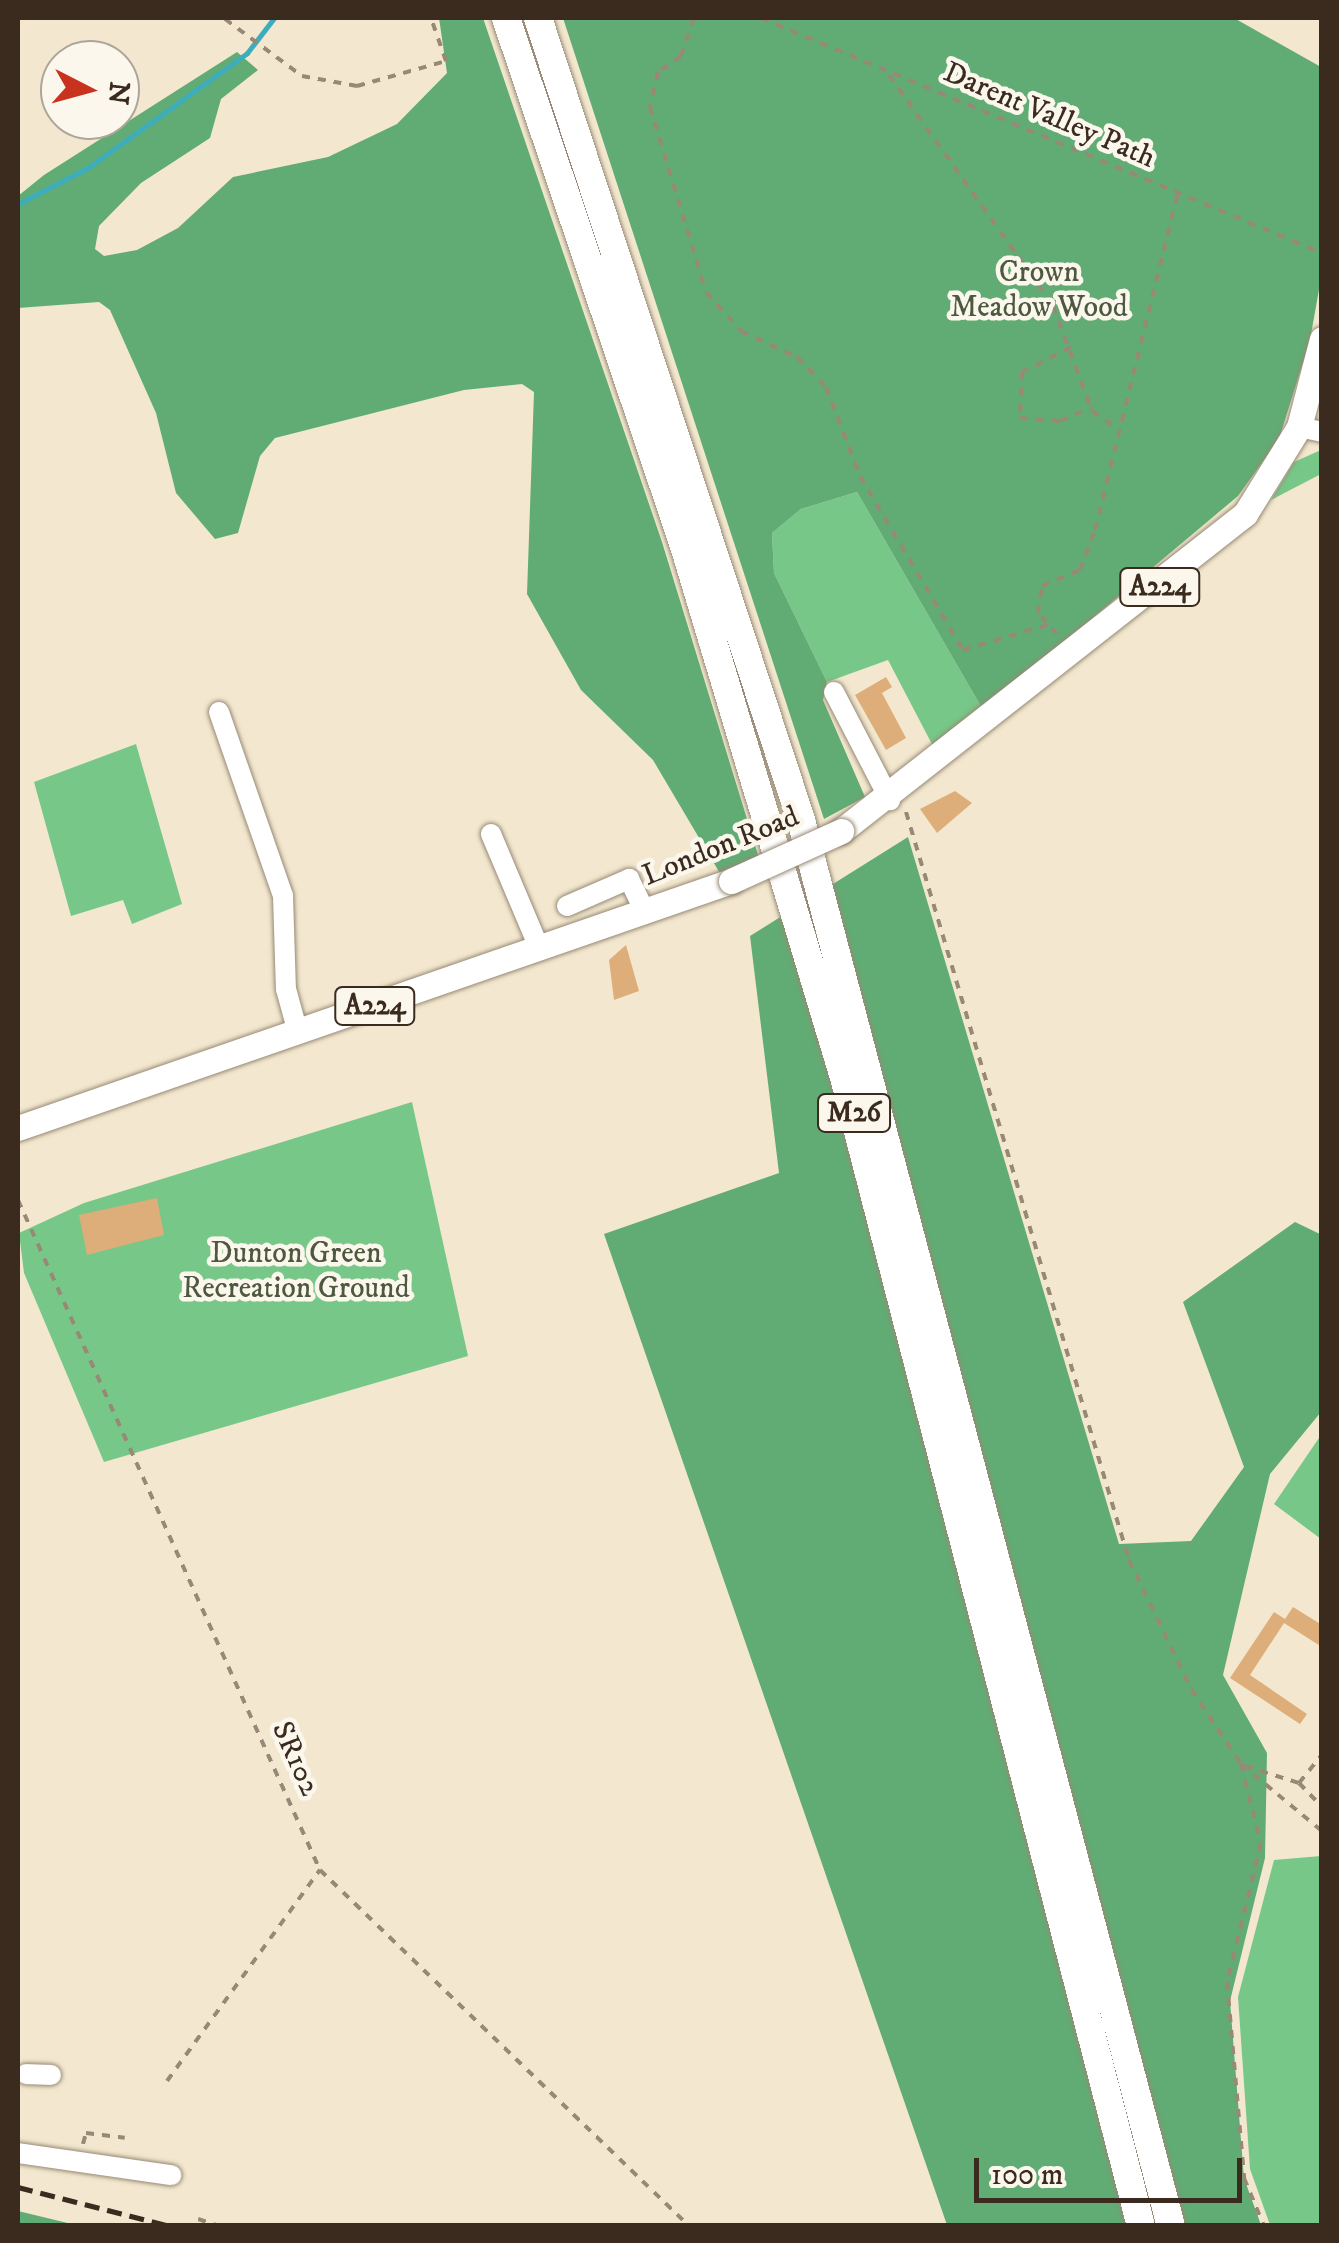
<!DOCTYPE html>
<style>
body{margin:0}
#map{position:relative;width:1339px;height:2243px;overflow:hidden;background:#f3e8cf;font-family:"IM FELL DW Pica",serif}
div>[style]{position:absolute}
.green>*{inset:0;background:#77c788}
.forest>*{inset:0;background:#61ac74}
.stream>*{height:5px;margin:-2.5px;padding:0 2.5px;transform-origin:2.5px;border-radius:2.5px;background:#3eadbb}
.building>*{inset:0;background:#ddae79}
.path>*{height:4px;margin-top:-2px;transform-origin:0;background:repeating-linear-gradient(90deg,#978976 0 8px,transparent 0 16px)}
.roads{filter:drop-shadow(0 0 2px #978976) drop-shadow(0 0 2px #978976)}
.minor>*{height:20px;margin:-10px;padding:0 10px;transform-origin:10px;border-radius:10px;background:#fff}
.major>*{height:25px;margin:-12.5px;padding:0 12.5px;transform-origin:12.5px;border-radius:12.5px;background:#fff}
.highway>*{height:28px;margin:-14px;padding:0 14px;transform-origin:14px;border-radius:14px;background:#fff}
.rail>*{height:5px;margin-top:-2.5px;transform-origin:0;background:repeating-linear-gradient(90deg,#3b2a1e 0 15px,transparent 0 23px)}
.bridges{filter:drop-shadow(0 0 2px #978976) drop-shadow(0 0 2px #978976)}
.major-bridge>*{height:25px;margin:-12.5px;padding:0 12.5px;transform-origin:12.5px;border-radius:12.5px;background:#fff}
span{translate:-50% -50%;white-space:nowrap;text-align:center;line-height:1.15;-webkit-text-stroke:9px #fbf7ec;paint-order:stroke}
.shield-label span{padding:2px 8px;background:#fbf7ec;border:2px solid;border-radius:8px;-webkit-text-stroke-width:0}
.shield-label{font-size:28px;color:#3b2a1e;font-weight:700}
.street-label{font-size:30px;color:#3b2a1e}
.park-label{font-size:30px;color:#4d593e}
.frame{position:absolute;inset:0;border:20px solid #3b2a1e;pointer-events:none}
.north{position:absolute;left:40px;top:40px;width:100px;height:100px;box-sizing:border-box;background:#fbf7ec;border:2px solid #aea59a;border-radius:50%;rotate:96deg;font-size:28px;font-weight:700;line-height:40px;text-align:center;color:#3b2a1e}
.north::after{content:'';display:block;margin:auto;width:35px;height:45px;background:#c8321e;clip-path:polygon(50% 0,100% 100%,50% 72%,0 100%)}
.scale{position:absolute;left:974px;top:2158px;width:268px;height:45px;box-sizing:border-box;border:5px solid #3b2a1e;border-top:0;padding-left:12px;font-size:30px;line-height:35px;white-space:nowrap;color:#3b2a1e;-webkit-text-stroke:8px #fbf7ec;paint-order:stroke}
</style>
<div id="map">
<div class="green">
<i style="clip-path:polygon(1321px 450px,1321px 474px,1271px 500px,1294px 462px)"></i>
<i style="clip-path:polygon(857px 492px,983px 710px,934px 748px,888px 660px,827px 682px,774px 573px,772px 533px,801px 509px)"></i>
<i style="clip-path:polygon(136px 744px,182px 904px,132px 924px,123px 900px,71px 916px,34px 782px)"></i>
<i style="clip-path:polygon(412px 1102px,468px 1356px,104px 1462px,24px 1273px,19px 1233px,84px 1203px)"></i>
<i style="clip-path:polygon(1321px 1435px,1321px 1539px,1274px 1504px)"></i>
<i style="clip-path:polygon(1321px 1856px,1321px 2225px,1270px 2225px,1250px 2169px,1238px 1997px,1274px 1860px)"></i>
</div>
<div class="forest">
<i style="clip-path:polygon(439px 18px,483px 18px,662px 542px,759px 858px,721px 875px,653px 760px,581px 690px,527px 594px,534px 392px,522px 384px,464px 390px,275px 438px,260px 456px,238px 533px,215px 539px,176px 493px,156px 413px,110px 310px,99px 302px,18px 308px,18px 196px,44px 175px,237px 52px,258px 70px,221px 99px,210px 138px,141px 183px,99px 226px,95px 249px,104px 256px,137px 250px,178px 228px,233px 177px,328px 157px,397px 124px,447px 73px)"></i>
<i style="clip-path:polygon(563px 18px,1234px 18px,1321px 67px,1322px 273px,1310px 340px,1279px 439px,1238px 496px,983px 710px,857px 492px,801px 509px,772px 533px,774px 573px,827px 682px,823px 700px,865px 797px,824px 819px)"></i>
<i style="clip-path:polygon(908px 837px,1119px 1544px,1191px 1541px,1244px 1467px,1183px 1302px,1295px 1222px,1322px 1235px,1321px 1412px,1270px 1474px,1223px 1675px,1267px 1753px,1265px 1858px,1230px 2001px,1244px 2178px,1261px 2225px,947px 2225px,604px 1234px,779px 1173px,750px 936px)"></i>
<i style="clip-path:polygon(18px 2210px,18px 2211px,76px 2225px,18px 2225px)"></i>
</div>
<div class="stream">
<i style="left:18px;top:204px;width:80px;rotate:-27.5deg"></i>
<i style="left:89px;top:167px;width:195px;rotate:-35.8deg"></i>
<i style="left:247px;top:53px;width:44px;rotate:-52.4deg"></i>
</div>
<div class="building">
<i style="clip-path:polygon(886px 677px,892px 687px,882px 693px,906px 738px,886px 750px,855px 695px)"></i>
<i style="clip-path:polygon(955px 791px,972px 803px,937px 833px,920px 809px)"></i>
<i style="clip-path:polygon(626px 945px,639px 991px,614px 1000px,609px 960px)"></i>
<i style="clip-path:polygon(157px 1198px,164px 1235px,87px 1255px,79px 1215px)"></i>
<i style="clip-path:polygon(1293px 1607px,1322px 1625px,1322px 1647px,1284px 1623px,1250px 1675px,1307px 1714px,1300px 1724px,1230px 1678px,1274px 1612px,1285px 1619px)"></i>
</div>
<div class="path">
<i style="left:694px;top:18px;width:40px;rotate:108.9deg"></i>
<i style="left:681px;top:56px;width:28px;rotate:145deg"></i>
<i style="left:658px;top:72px;width:36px;rotate:103deg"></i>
<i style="left:650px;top:107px;width:193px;rotate:73.2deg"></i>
<i style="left:706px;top:292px;width:52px;rotate:48.1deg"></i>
<i style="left:741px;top:331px;width:62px;rotate:24.9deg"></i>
<i style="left:797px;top:357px;width:42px;rotate:46deg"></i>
<i style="left:826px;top:387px;width:95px;rotate:69.1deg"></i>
<i style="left:860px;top:476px;width:202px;rotate:59.4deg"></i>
<i style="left:963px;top:650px;width:88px;rotate:-16.6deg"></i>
<i style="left:761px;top:18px;width:608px;rotate:22.73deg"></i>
<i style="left:225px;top:19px;width:96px;rotate:36.5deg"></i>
<i style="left:302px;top:76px;width:56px;rotate:10.3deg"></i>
<i style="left:357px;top:86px;width:92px;rotate:-15.7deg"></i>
<i style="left:446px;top:61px;width:46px;rotate:-109.2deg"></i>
<i style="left:889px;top:75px;width:283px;rotate:54.6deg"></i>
<i style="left:1053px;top:306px;width:112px;rotate:69.6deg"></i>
<i style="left:1092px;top:411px;width:32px;rotate:35deg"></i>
<i style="left:1071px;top:347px;width:55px;rotate:153deg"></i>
<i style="left:1022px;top:372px;width:46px;rotate:92.5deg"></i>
<i style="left:1020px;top:418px;width:40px;rotate:4.3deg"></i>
<i style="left:1060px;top:421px;width:34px;rotate:-23deg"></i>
<i style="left:1057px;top:634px;width:28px;rotate:-132deg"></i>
<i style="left:1038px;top:613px;width:27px;rotate:-82deg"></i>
<i style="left:1042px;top:586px;width:41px;rotate:-22.8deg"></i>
<i style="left:1080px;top:570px;width:43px;rotate:-69.4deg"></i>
<i style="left:1095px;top:530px;width:347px;rotate:-76.2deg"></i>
<i style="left:906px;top:812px;width:781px;rotate:73.4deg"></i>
<i style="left:1129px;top:1560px;width:143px;rotate:64.3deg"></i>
<i style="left:1191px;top:1689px;width:90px;rotate:56.3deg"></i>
<i style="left:1241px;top:1764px;width:81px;rotate:75.8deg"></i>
<i style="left:1261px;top:1843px;width:143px;rotate:103.7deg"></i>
<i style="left:1227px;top:1982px;width:197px;rotate:85deg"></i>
<i style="left:1244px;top:2178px;width:52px;rotate:67.4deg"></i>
<i style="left:18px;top:1200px;width:735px;rotate:65.74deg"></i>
<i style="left:320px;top:1870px;width:513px;rotate:43.97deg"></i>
<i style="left:1241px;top:1764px;width:105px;rotate:39.6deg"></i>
<i style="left:1245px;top:1766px;width:57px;rotate:17.5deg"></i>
<i style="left:1299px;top:1783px;width:33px;rotate:46deg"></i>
<i style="left:1299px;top:1783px;width:36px;rotate:-51deg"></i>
<i style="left:167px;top:2081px;width:261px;rotate:-54.1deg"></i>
<i style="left:83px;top:2144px;width:11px;rotate:-75deg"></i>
<i style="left:86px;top:2133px;width:39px;rotate:7deg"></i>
<i style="left:198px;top:2219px;width:22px;rotate:18deg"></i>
</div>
<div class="roads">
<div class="minor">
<i style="left:1299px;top:427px;width:24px;rotate:12deg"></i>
<i style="left:834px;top:692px;width:122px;rotate:62.6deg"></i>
<i style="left:219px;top:712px;width:195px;rotate:70.8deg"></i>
<i style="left:283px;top:896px;width:93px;rotate:88.2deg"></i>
<i style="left:286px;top:989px;width:46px;rotate:74.7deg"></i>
<i style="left:491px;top:834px;width:126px;rotate:67.1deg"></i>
<i style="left:567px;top:906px;width:68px;rotate:-23.5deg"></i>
<i style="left:629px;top:879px;width:37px;rotate:64deg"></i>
<i style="left:26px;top:2074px;width:25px;rotate:2deg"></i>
<i style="left:18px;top:2153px;width:155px;rotate:8.2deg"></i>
</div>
<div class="major">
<i style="left:841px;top:831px;width:514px;rotate:-38.12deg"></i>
<i style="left:1245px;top:514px;width:102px;rotate:-58.2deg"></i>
<i style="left:1299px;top:427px;width:91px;rotate:-75.4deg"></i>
<i style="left:18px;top:1128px;width:755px;rotate:-19.11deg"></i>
</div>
<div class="highway">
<i style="left:506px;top:18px;width:560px;rotate:71.37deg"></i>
<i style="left:685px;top:549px;width:556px;rotate:73.26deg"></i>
<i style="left:845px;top:1081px;width:1183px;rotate:75.51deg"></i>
<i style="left:538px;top:18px;width:844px;rotate:71.84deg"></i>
<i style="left:801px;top:820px;width:1454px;rotate:75.26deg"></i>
</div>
</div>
<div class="rail">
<i style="left:18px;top:2187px;width:157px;rotate:14.4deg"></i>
</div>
<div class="bridges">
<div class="major-bridge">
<i style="left:731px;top:881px;width:121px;rotate:-24.4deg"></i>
</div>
</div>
<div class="shield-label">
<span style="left:1160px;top:587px">A224</span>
<span style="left:375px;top:1006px">A224</span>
<span style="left:854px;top:1113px">M26</span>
</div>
<div class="street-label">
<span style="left:1049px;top:116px;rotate:23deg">Darent Valley Path</span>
<span style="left:721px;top:847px;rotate:-22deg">London Road</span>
<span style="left:295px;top:1759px;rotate:66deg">SR102</span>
</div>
<div class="park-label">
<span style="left:1039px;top:290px">Crown<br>Meadow Wood</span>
<span style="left:296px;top:1271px">Dunton Green<br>Recreation Ground</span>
</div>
<div class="frame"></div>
<div class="north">N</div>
<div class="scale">100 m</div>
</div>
